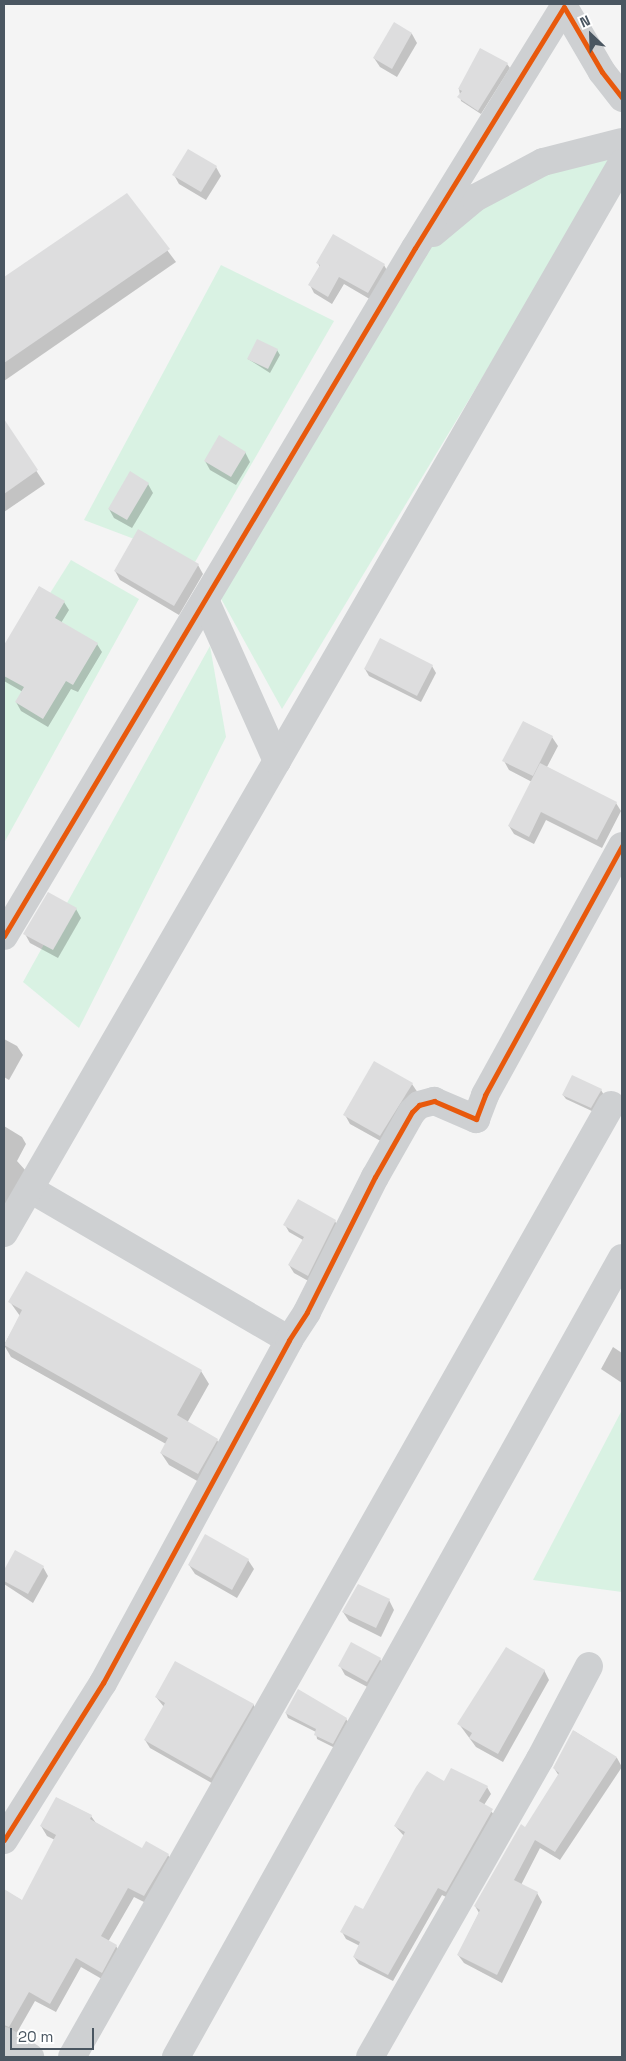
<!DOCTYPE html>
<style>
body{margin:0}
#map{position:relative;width:626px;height:2061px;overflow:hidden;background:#f4f4f4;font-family:"Space Grotesk",sans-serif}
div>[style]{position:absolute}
.green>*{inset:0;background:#d9f2e3}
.shadow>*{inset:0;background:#0003}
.building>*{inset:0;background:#ddddde}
.minor>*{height:28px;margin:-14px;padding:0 14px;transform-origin:14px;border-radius:14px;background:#ced0d2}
.cycleway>*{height:5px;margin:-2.5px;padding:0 2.5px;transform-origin:2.5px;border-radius:2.5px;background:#e8590c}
span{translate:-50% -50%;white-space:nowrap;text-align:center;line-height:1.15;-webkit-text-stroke:4.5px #fff;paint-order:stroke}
.frame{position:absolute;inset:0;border:5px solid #4a5661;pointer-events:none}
.north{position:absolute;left:566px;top:10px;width:50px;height:50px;-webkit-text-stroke:4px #fff;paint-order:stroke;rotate:336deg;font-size:14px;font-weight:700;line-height:20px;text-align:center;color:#4a5661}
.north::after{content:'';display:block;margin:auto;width:18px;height:22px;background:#4a5661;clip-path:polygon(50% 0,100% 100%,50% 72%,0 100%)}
.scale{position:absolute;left:10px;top:2028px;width:84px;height:22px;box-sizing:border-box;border:2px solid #4a5661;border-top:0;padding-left:6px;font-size:15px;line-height:18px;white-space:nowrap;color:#4a5661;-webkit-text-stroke:4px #fff;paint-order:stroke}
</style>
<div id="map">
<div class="green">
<i style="clip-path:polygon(621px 148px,282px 709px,219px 595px,426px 251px,490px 203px,547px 171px)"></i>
<i style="clip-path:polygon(221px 265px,334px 321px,195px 562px,84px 520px)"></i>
<i style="clip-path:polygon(71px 560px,139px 599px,4px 843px,4px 666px)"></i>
<i style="clip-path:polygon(210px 646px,226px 737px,79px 1028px,23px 982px)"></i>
<i style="clip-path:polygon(622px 1410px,622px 1592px,533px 1580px)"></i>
</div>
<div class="shadow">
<i style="clip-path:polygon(394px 24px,412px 34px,417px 43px,397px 77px,380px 67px,374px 58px)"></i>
<i style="clip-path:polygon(507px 64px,510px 68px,481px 114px,461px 101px,459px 89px)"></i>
<i style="clip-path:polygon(216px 167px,221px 176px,206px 200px,179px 184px,174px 175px)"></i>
<i style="clip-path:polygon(126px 195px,176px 262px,4px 381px,4px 279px)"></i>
<i style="clip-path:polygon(318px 263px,384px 265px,389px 274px,373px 301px,344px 284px,332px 304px,314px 293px,310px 285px,320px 268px)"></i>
<i style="clip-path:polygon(277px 350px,280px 355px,270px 373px,248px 359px)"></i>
<i style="clip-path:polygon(4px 422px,45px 484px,4px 512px)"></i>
<i style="clip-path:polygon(245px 452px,250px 462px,236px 485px,210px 470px,205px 461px)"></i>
<i style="clip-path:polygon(148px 484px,153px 493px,132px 528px,114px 518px,109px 509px)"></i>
<i style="clip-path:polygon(198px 565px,203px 574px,179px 615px,120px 580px,115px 571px)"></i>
<i style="clip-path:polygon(39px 587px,64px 602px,69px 610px,61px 623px,97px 644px,102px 652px,78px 692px,71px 689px,48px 727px,21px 711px,16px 702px,23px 692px,4px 681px,4px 647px)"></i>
<i style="clip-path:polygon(432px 666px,436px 673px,421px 702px,369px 676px,365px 669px)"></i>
<i style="clip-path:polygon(524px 723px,552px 737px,558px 746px,547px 767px,616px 803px,621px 811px,602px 848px,546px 820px,534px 844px,514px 834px,509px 826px,532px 782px,509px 770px,504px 761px)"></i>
<i style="clip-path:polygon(76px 909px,81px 918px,58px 958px,30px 943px,25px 934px)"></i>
<i style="clip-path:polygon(4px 1039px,17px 1046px,23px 1055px,9px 1080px,4px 1077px)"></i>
<i style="clip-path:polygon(412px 1084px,418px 1093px,386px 1144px,350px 1124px,345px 1115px)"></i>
<i style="clip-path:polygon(601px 1090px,604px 1095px,594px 1112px,566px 1099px,563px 1095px)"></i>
<i style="clip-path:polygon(4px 1126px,22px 1137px,26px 1144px,17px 1161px,26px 1171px,7px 1206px,4px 1204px)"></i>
<i style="clip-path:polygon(335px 1221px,339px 1229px,312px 1283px,294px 1273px,289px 1265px,303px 1240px,289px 1232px,285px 1225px)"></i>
<i style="clip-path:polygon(10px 1302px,201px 1371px,209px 1384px,187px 1423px,217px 1440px,224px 1452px,206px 1486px,169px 1465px,161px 1453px,166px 1444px,11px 1357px,4px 1345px,20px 1316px)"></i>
<i style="clip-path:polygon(613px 1347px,622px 1353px,622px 1383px,601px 1369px)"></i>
<i style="clip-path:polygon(16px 1552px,43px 1567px,48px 1576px,33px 1603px,4px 1584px,4px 1573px)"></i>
<i style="clip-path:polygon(248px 1560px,254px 1569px,237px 1598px,195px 1574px,189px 1565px)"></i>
<i style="clip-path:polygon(389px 1600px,394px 1610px,381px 1637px,349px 1621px,343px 1612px)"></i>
<i style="clip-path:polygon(380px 1659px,385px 1668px,373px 1690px,345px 1675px,340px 1666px)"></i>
<i style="clip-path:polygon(544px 1670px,549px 1680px,503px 1762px,476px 1747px,459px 1724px)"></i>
<i style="clip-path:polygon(299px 1691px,346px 1719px,349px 1723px,335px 1748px,317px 1739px,316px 1732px,288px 1718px,286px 1713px)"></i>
<i style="clip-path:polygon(156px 1697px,253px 1704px,258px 1713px,217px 1786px,150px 1748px,145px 1740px,164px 1707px)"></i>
<i style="clip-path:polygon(574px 1731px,617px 1758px,622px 1767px,560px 1860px,540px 1848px,521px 1885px,537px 1893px,542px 1902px,502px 1983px,464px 1963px,458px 1955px,479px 1913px,475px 1906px,559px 1776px,554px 1768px)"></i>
<i style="clip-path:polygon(487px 1787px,491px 1794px,484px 1805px,497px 1817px,450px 1899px,442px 1895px,393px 1981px,359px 1964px,354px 1957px,360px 1946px,346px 1939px,342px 1932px,364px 1911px,404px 1836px,395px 1826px)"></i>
<i style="clip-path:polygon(91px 1816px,96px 1823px,142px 1850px,168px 1855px,174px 1864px,150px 1905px,134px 1897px,108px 1942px,116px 1946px,122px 1956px,107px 1982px,81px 1967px,56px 2012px,35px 2001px,15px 2036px,4px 2030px,4px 1890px,23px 1901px,55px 1840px,47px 1836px,41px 1826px)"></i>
</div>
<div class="building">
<i style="clip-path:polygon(394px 22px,412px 33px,392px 69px,373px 58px)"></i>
<i style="clip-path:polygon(480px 48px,508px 63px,478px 111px,457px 97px,462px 91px,458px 89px)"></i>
<i style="clip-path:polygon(188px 149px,217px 166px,201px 192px,172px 175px)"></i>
<i style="clip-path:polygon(127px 193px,170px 249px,4px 363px,4px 277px)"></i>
<i style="clip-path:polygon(333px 234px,385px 264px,368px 293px,339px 277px,328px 297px,308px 285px,320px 265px,316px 263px)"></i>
<i style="clip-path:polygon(257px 339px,278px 349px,268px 369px,247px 359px)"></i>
<i style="clip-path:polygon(4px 419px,38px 470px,4px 494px)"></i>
<i style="clip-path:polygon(219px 435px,246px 452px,231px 477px,204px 461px)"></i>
<i style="clip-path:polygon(130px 471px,149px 483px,127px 520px,108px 509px)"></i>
<i style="clip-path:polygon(138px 529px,199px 564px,174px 606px,114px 571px)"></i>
<i style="clip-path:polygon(39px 586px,65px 601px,55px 618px,98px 643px,73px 685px,66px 681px,43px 719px,15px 702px,24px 687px,4px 676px,4px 645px)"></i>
<i style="clip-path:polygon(380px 638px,433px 665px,417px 696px,364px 669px)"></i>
<i style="clip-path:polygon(523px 721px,553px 736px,533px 776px,502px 761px)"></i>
<i style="clip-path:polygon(540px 763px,617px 802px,597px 840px,541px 812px,529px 837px,508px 826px)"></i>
<i style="clip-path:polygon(48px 892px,77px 908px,53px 950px,23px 934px)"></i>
<i style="clip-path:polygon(374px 1061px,413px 1083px,380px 1136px,343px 1115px)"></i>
<i style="clip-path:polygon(572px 1075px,602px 1089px,591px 1108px,562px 1095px)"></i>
<i style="clip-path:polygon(298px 1199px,336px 1220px,308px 1276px,288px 1265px,304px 1237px,283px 1225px)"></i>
<i style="clip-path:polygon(26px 1271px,202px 1370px,177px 1415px,218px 1439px,198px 1474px,160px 1453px,168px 1438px,4px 1345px,22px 1310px,8px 1302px)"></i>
<i style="clip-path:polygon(205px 1534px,249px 1559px,232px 1590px,188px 1565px)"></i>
<i style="clip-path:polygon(15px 1550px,44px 1566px,28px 1594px,4px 1581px,4px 1570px)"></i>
<i style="clip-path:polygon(358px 1584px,390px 1599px,376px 1628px,342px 1612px)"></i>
<i style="clip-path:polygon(351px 1642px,381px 1658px,367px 1682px,338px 1666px)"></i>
<i style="clip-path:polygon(506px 1647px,545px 1670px,498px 1754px,469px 1738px,472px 1733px,457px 1724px)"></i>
<i style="clip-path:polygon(175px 1661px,254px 1704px,211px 1778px,144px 1740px,165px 1703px,155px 1697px)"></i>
<i style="clip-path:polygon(298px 1689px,347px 1718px,333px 1744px,314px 1735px,316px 1729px,285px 1713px)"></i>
<i style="clip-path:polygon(573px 1730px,617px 1757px,555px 1852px,535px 1840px,514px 1880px,538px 1892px,497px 1975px,457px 1955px,480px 1910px,474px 1906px,521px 1824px,525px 1827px,559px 1773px,553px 1768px)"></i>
<i style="clip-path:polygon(451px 1768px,488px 1786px,479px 1801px,493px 1809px,446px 1892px,438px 1888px,388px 1975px,353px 1957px,360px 1942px,340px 1932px,355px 1905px,363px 1909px,405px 1832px,394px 1826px,416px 1787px,427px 1771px,444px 1781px)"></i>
<i style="clip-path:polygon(56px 1797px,92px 1815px,90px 1819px,142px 1848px,146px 1841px,169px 1854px,144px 1896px,128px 1888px,101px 1936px,117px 1945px,102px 1973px,76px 1958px,50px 2004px,29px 1992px,9px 2027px,4px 2025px,4px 1889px,22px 1900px,56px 1835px,40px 1826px)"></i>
</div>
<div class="minor">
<i style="left:433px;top:233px;width:55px;rotate:-39.8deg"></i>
<i style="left:475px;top:198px;width:77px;rotate:-27.9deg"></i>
<i style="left:543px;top:162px;width:81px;rotate:-14.2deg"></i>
<i style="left:277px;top:761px;width:690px;rotate:-60.02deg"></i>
<i style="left:4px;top:936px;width:801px;rotate:-59.15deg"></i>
<i style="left:415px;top:248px;width:283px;rotate:-58.3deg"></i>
<i style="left:564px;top:7px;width:75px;rotate:59.7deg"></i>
<i style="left:602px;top:72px;width:33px;rotate:52deg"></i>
<i style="left:30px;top:1189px;width:300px;rotate:30.2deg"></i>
<i style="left:4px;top:1233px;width:545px;rotate:-59.96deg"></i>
<i style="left:277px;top:761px;width:176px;rotate:-114.1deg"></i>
<i style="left:4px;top:1840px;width:186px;rotate:-57.8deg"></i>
<i style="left:103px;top:1683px;width:390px;rotate:-61.5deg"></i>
<i style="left:289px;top:1340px;width:33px;rotate:-57deg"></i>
<i style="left:307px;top:1312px;width:151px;rotate:-63.3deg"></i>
<i style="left:375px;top:1177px;width:75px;rotate:-60.4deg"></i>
<i style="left:412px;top:1112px;width:10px;rotate:-45deg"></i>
<i style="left:419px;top:1105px;width:16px;rotate:-15deg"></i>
<i style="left:434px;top:1101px;width:46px;rotate:23.2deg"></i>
<i style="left:476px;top:1119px;width:26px;rotate:-69deg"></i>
<i style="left:485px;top:1095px;width:284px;rotate:-61.2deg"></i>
<i style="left:4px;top:2041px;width:31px;rotate:32deg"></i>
<i style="left:72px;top:2057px;width:1094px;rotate:-60.48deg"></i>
<i style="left:176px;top:2057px;width:915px;rotate:-60.83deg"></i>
<i style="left:370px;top:2057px;width:343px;rotate:-60.3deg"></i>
<i style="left:540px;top:1759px;width:105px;rotate:-62.2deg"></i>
</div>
<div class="cycleway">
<i style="left:4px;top:936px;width:801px;rotate:-59.15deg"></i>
<i style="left:415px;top:248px;width:283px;rotate:-58.3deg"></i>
<i style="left:564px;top:7px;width:75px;rotate:59.7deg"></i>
<i style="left:602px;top:72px;width:33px;rotate:52deg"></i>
<i style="left:4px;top:1840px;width:186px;rotate:-57.8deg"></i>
<i style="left:103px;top:1683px;width:390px;rotate:-61.5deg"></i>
<i style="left:289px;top:1340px;width:33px;rotate:-57deg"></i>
<i style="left:307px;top:1312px;width:151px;rotate:-63.3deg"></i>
<i style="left:375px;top:1177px;width:75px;rotate:-60.4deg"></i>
<i style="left:412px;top:1112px;width:10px;rotate:-45deg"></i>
<i style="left:419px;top:1105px;width:16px;rotate:-15deg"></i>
<i style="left:434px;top:1101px;width:46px;rotate:23.2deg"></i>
<i style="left:476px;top:1119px;width:26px;rotate:-69deg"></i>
<i style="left:485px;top:1095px;width:284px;rotate:-61.2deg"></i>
</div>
<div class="frame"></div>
<div class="north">N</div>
<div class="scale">20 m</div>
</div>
